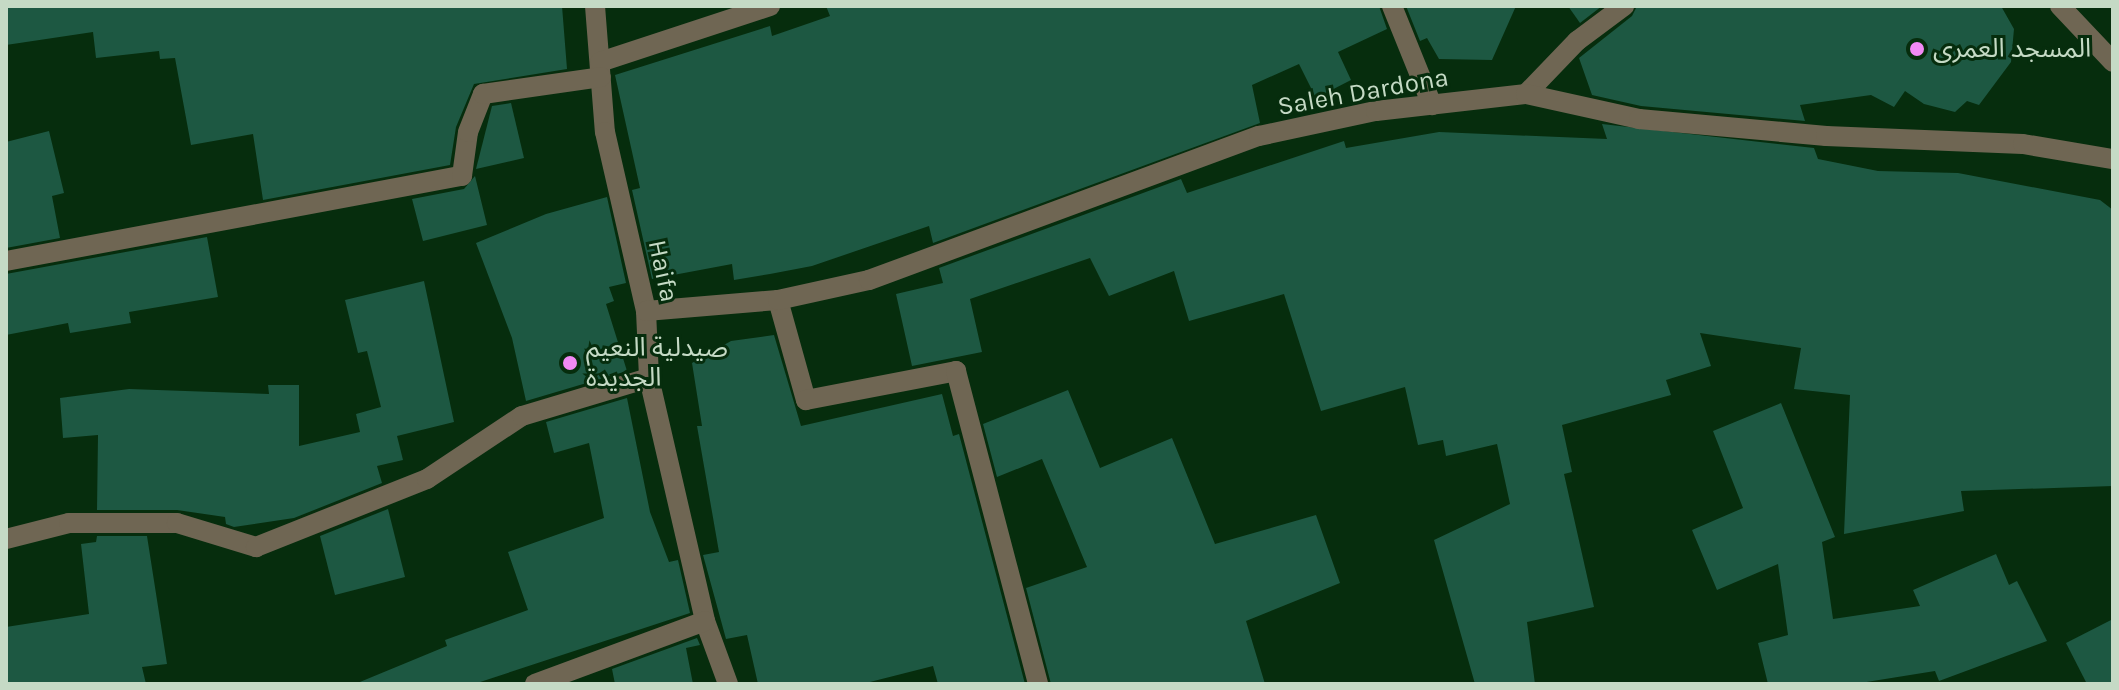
<!DOCTYPE html>
<meta charset="utf-8">
<style>
body{margin:0}
#map{position:relative;width:2119px;height:690px;overflow:hidden;background:#062d0d;font-family:Karla,"Noto Sans Arabic",sans-serif}
div>[style]{position:absolute}
.building>*{inset:0;background:#1d5842}
.minor>*{height:20px;margin:-10px;padding:0 10px;transform-origin:10px;border-radius:10px;background:#6f6653}
.dots>*{width:22px;height:22px;translate:-50% -50%;box-sizing:border-box;border:4px solid #062d0d;border-radius:50%}
span{translate:-50% -50%;white-space:nowrap;text-align:center;line-height:1.15;-webkit-text-stroke:6px #062d0d;paint-order:stroke}
.poi-label{font-size:26px;color:#c5dac5}
.left{translate:0 -50%;text-align:left}
.street-label{font-size:26px;color:#c5dac5}
.frame{position:absolute;inset:0;border:8px solid #c5dac5;pointer-events:none}
</style>
<div id="map">
<div class="building">
<i style="clip-path:polygon(6px 6px,562px 6px,567px 69px,474px 84px,456px 127px,450px 165px,263px 200px,253px 134px,191px 145px,175px 58px,160px 59px,159px 51px,96px 58px,93px 32px,6px 45px)"></i>
<i style="clip-path:polygon(826px 6px,1379px 6px,1387px 29px,1338px 52px,1351px 80px,1316px 98px,1299px 64px,1252px 85px,1260px 123px,933px 243px,929px 226px,812px 266px,770px 274px,734px 280px,732px 264px,652px 279px,632px 190px,640px 188px,615px 75px,770px 26px,772px 36px,830px 16px)"></i>
<i style="clip-path:polygon(1406px 6px,1516px 6px,1492px 60px,1439px 59px,1427px 38px,1420px 41px)"></i>
<i style="clip-path:polygon(1568px 6px,1602px 6px,1580px 23px)"></i>
<i style="clip-path:polygon(1637px 6px,2001px 6px,2014px 29px,2011px 62px,1979px 105px,1967px 101px,1955px 112px,1924px 104px,1905px 91px,1894px 107px,1871px 95px,1800px 105px,1805px 121px,1641px 106px,1592px 95px,1579px 58px,1632px 16px)"></i>
<i style="clip-path:polygon(511px 103px,524px 158px,476px 169px,492px 106px)"></i>
<i style="clip-path:polygon(1602px 124px,1814px 148px,1818px 159px,1878px 171px,1958px 173px,2100px 200px,2113px 210px,2113px 486px,1961px 491px,1964px 511px,1844px 534px,1850px 395px,1794px 389px,1801px 348px,1700px 333px,1711px 366px,1666px 380px,1671px 395px,1562px 425px,1572px 472px,1564px 474px,1594px 607px,1527px 622px,1535px 684px,1475px 684px,1434px 540px,1510px 504px,1497px 444px,1446px 456px,1443px 440px,1418px 445px,1405px 387px,1321px 411px,1284px 294px,1189px 321px,1174px 271px,1109px 296px,1090px 258px,970px 299px,982px 352px,912px 366px,896px 294px,943px 283px,939px 268px,1181px 179px,1187px 193px,1344px 141px,1346px 148px,1439px 132px,1607px 139px)"></i>
<i style="clip-path:polygon(49px 131px,64px 193px,52px 196px,60px 238px,6px 248px,6px 142px)"></i>
<i style="clip-path:polygon(475px 176px,487px 225px,423px 241px,412px 199px,464px 189px)"></i>
<i style="clip-path:polygon(607px 197px,626px 283px,609px 287px,614px 301px,606px 304px,627px 371px,526px 401px,512px 338px,476px 243px,546px 214px)"></i>
<i style="clip-path:polygon(207px 237px,218px 297px,129px 312px,131px 323px,70px 333px,68px 323px,6px 335px,6px 274px)"></i>
<i style="clip-path:polygon(424px 281px,454px 422px,397px 436px,403px 460px,377px 466px,382px 483px,294px 518px,234px 527px,226px 524px,225px 517px,177px 510px,97px 510px,98px 435px,63px 438px,60px 398px,129px 389px,269px 394px,268px 385px,299px 385px,299px 446px,360px 432px,356px 414px,381px 407px,367px 351px,358px 353px,345px 300px)"></i>
<i style="clip-path:polygon(774px 335px,801px 426px,942px 394px,953px 436px,959px 434px,1025px 684px,938px 684px,933px 666px,862px 684px,758px 684px,747px 635px,726px 639px,703px 555px,719px 552px,697px 426px,702px 426px,692px 363px,731px 341px)"></i>
<i style="clip-path:polygon(1068px 390px,1100px 468px,1172px 438px,1215px 544px,1316px 515px,1340px 583px,1246px 621px,1265px 684px,1051px 684px,1026px 588px,1087px 567px,1042px 459px,997px 477px,983px 424px)"></i>
<i style="clip-path:polygon(627px 398px,650px 512px,669px 562px,678px 560px,690px 613px,474px 684px,355px 684px,447px 646px,445px 640px,528px 610px,508px 552px,604px 518px,589px 443px,554px 453px,546px 422px)"></i>
<i style="clip-path:polygon(1781px 403px,1835px 537px,1822px 542px,1833px 619px,1920px 606px,1913px 590px,1996px 554px,2009px 585px,2017px 581px,2047px 641px,1939px 681px,1935px 671px,1854px 684px,1768px 684px,1758px 643px,1788px 635px,1778px 564px,1717px 590px,1692px 530px,1743px 508px,1713px 431px)"></i>
<i style="clip-path:polygon(388px 509px,405px 577px,335px 595px,320px 536px)"></i>
<i style="clip-path:polygon(97px 536px,147px 536px,167px 664px,142px 667px,146px 684px,6px 684px,6px 627px,89px 614px,81px 544px,96px 542px)"></i>
<i style="clip-path:polygon(2113px 619px,2113px 684px,2087px 684px,2066px 643px)"></i>
<i style="clip-path:polygon(697px 638px,700px 645px,686px 648px,693px 684px,615px 684px,612px 669px)"></i>
</div>
<div class="minor">
<i style="left:595px;top:6px;width:126px;rotate:85.5deg"></i>
<i style="left:605px;top:132px;width:184px;rotate:77.1deg"></i>
<i style="left:646px;top:311px;width:67px;rotate:87.4deg"></i>
<i style="left:649px;top:378px;width:249px;rotate:77deg"></i>
<i style="left:705px;top:621px;width:67px;rotate:69.9deg"></i>
<i style="left:1392px;top:6px;width:107px;rotate:68deg"></i>
<i style="left:2060px;top:6px;width:77px;rotate:46.6deg"></i>
<i style="left:600px;top:62px;width:179px;rotate:-18.2deg"></i>
<i style="left:1526px;top:94px;width:74px;rotate:-46.1deg"></i>
<i style="left:1577px;top:41px;width:59px;rotate:-36.7deg"></i>
<i style="left:6px;top:261px;width:464px;rotate:-10.6deg"></i>
<i style="left:462px;top:176px;width:44px;rotate:-82.2deg"></i>
<i style="left:468px;top:132px;width:41px;rotate:-68.5deg"></i>
<i style="left:483px;top:94px;width:119px;rotate:-8.2deg"></i>
<i style="left:778px;top:300px;width:104px;rotate:74.4deg"></i>
<i style="left:806px;top:400px;width:153px;rotate:-10.9deg"></i>
<i style="left:956px;top:371px;width:324px;rotate:75.3deg"></i>
<i style="left:646px;top:311px;width:132px;rotate:-4.8deg"></i>
<i style="left:778px;top:300px;width:93px;rotate:-12.4deg"></i>
<i style="left:869px;top:280px;width:416px;rotate:-20.3deg"></i>
<i style="left:1259px;top:136px;width:120px;rotate:-12.1deg"></i>
<i style="left:1376px;top:111px;width:151px;rotate:-6.5deg"></i>
<i style="left:1526px;top:94px;width:116px;rotate:12.5deg"></i>
<i style="left:1639px;top:119px;width:188px;rotate:5.2deg"></i>
<i style="left:1826px;top:136px;width:197px;rotate:2.3deg"></i>
<i style="left:2023px;top:144px;width:91px;rotate:9.5deg"></i>
<i style="left:6px;top:539px;width:65px;rotate:-14.3deg"></i>
<i style="left:69px;top:523px;width:108px"></i>
<i style="left:177px;top:523px;width:83px;rotate:16.9deg"></i>
<i style="left:256px;top:547px;width:184px;rotate:-21.7deg"></i>
<i style="left:427px;top:479px;width:114px;rotate:-33.6deg"></i>
<i style="left:522px;top:416px;width:133px;rotate:-16.7deg"></i>
<i style="left:535px;top:684px;width:181px;rotate:-20.3deg"></i>
</div>
<div class="dots">
<i style="left:1917px;top:49px;background:#f18af4"></i>
<i style="left:570px;top:363px;background:#f18af4"></i>
</div>
<div class="poi-label">
<span class="left" style="left:1933px;top:49px">المسجد العمرى</span>
<span class="left" style="left:586px;top:363px">صيدلية النعيم<br>الجديدة</span>
</div>
<div class="street-label">
<span style="left:1363px;top:92px;rotate:-10deg">Saleh Dardona</span>
<span style="left:663px;top:271px;rotate:78deg">Haifa</span>
</div>
<div class="frame"></div>
</div>
